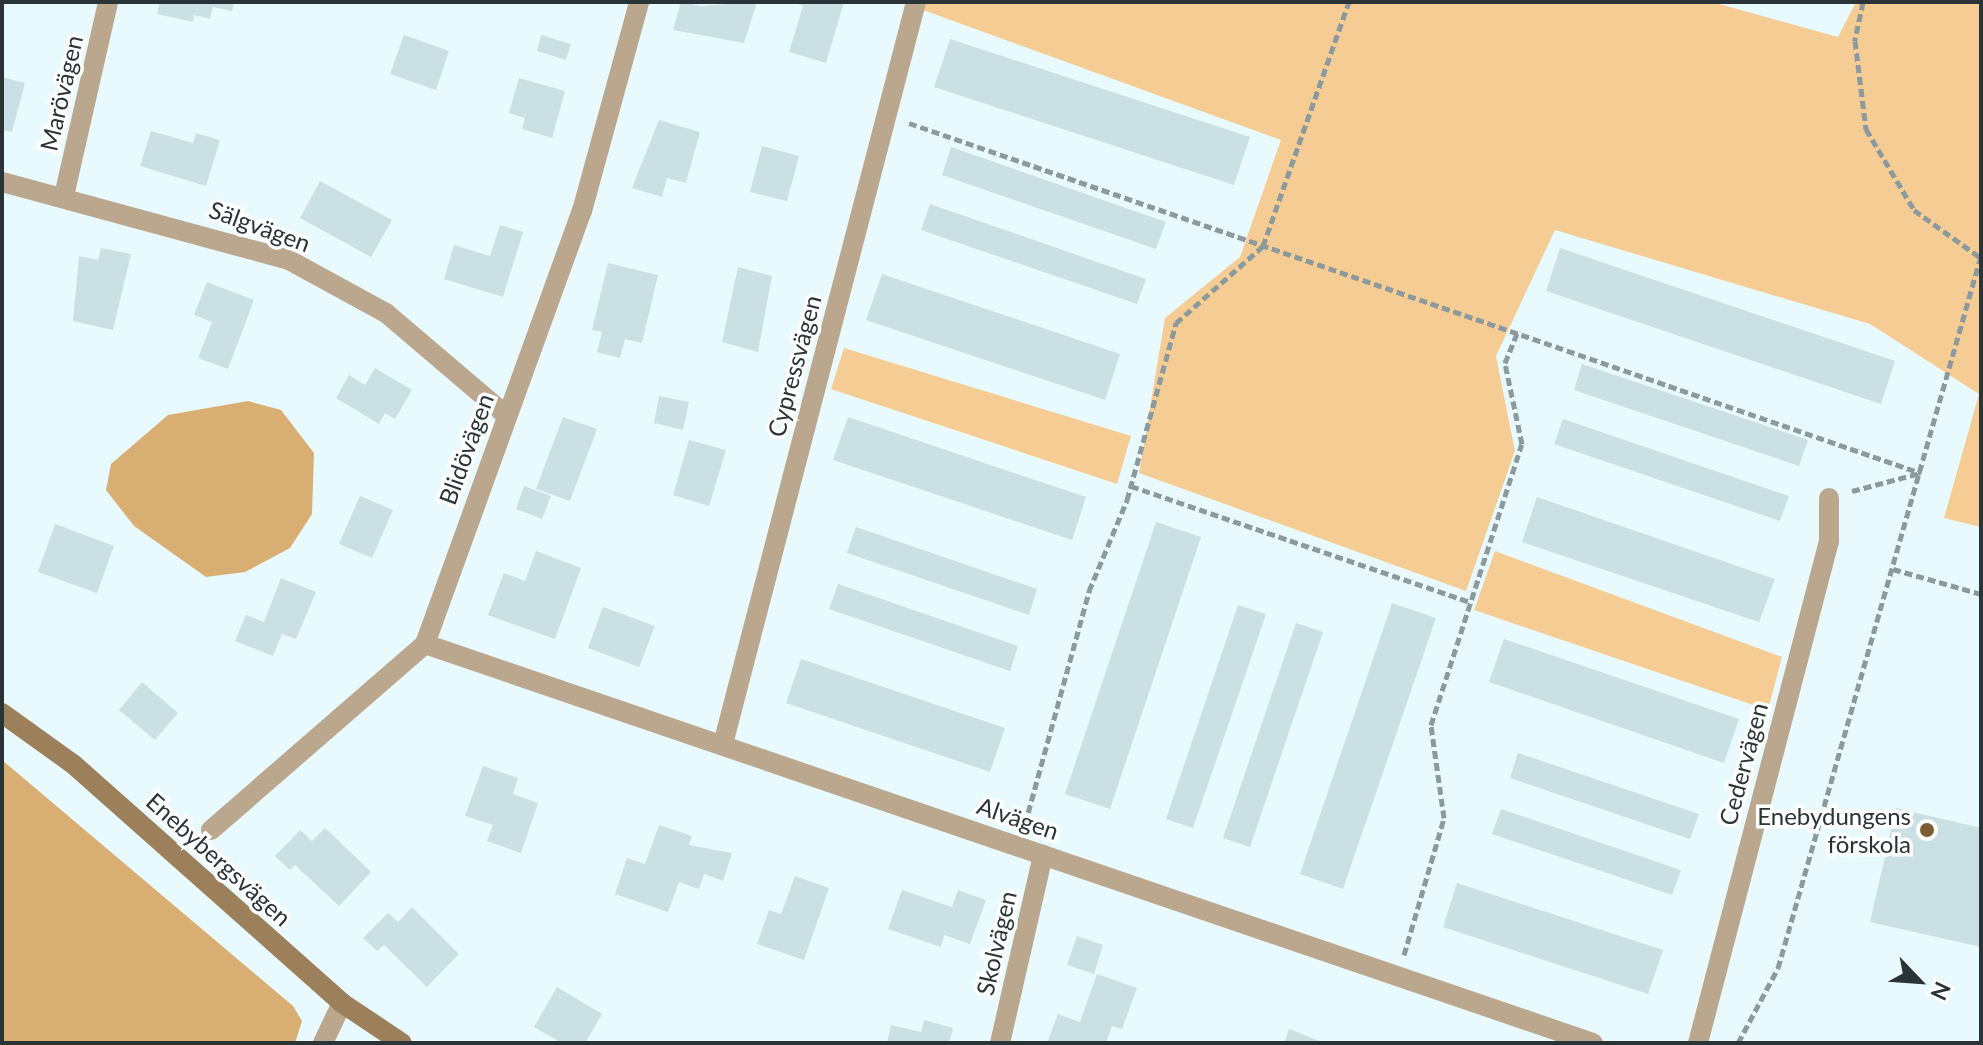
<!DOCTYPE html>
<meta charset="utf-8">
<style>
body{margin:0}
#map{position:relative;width:1983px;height:1045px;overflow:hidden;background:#e8fafe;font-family:Lato,sans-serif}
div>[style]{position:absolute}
.green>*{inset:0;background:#f5cc93}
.forest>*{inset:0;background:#d8ae72}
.building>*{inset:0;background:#cae0e5}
.path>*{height:5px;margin-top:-2.5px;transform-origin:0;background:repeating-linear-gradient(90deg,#8c9a9d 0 8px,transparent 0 12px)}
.minor>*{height:20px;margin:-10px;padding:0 10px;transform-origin:10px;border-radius:10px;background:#baa78e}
.secondary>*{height:20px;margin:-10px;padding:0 10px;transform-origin:10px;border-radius:10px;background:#9b805b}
.dots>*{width:22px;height:22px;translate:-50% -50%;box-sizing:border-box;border:4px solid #fff;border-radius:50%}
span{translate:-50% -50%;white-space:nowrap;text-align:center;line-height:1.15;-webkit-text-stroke:7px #fff;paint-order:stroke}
.street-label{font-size:24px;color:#2a3335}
.poi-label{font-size:24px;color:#2a3335}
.right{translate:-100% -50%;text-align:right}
.frame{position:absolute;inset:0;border:4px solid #2a3335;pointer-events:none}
.north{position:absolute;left:1879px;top:941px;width:80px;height:80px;-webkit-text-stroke:6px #fff;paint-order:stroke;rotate:115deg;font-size:22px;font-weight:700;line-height:32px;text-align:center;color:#2a3335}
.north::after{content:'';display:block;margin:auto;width:28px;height:36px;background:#2a3335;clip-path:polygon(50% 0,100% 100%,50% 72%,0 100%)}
</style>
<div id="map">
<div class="green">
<i style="clip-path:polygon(901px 2px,1712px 2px,1838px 37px,1856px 2px,1981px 2px,1981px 527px,1944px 518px,1979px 394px,1870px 324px,1555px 230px,1496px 356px,1515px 451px,1466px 591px,1139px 473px,1165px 318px,1240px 257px,1281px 140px)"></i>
<i style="clip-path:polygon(844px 348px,1131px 436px,1117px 484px,831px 389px)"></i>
<i style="clip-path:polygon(1495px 551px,1782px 657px,1768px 710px,1474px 610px)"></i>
</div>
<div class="forest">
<i style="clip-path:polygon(248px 401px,281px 410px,314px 453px,312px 514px,290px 548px,245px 572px,206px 577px,134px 526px,106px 490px,111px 464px,168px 415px)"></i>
<i style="clip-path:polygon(2px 760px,293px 1006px,302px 1021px,295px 1043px,4px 1043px)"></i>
</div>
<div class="building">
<i style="clip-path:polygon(160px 2px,234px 2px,232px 11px,213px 7px,210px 19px,194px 15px,193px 22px,157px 14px)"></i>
<i style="clip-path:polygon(681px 2px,701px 6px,757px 2px,744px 43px,673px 30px)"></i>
<i style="clip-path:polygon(844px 2px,826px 63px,789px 52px,803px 6px,794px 2px)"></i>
<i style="clip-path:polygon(404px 35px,449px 51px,436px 90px,390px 74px)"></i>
<i style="clip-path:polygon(541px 35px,571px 44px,566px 60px,537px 51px)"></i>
<i style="clip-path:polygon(950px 39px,1250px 137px,1234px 185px,934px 87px)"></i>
<i style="clip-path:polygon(2px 77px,25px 83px,12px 132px,2px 130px)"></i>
<i style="clip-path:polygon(519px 78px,565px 91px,552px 138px,522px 129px,525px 118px,509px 113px)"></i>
<i style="clip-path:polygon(659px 120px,700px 132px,686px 183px,667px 178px,662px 197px,632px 188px)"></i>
<i style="clip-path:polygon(151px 131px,193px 143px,196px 133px,220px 140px,206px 186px,140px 166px)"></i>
<i style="clip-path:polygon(762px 146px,799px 156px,787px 201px,750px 192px)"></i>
<i style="clip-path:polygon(951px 147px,1166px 222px,1156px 249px,942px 175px)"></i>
<i style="clip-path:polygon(320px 181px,392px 220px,371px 257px,300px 218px)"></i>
<i style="clip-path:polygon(930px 204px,1146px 279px,1137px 304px,921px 230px)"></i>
<i style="clip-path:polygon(500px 225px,523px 232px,503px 297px,444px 279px,454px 245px,490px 256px)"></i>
<i style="clip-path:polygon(101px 248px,131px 254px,113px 330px,73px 321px,79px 256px,98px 260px)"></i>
<i style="clip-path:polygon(1560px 248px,1895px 361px,1881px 404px,1546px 291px)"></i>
<i style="clip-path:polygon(608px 263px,658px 275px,642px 343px,625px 339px,620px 358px,597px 352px,602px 332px,592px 330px)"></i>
<i style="clip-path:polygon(738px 267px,772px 276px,758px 352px,722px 342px)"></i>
<i style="clip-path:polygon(882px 274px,1120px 354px,1105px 400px,866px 320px)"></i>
<i style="clip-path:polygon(207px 282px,254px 300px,228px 369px,198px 358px,212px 322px,194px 315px)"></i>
<i style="clip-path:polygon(1582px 364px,1808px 440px,1799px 466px,1574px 390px)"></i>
<i style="clip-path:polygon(375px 368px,412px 390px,395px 419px,385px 413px,379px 424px,336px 398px,349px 375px,365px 385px)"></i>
<i style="clip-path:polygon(659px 396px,689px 402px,683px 430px,654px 423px)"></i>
<i style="clip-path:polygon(563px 417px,597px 429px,570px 501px,536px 489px)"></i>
<i style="clip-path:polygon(848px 417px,1086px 497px,1072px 540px,833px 460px)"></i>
<i style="clip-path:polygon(1563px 419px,1789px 496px,1780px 521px,1554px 444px)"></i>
<i style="clip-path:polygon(689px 440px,726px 450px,709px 506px,673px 495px)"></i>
<i style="clip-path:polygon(524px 486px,551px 496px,542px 519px,516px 509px)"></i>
<i style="clip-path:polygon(360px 496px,393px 510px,372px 558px,339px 544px)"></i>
<i style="clip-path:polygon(1537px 497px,1775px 579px,1759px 622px,1522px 542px)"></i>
<i style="clip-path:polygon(1156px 522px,1201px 537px,1110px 809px,1065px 794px)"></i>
<i style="clip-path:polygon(55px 524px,114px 546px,97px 593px,38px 572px)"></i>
<i style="clip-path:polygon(856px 527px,1037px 589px,1029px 615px,847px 553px)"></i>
<i style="clip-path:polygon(536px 551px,581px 568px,555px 639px,488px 615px,504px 573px,525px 581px)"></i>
<i style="clip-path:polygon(281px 578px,316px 592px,296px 639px,282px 634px,273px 656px,235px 641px,246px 615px,264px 622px)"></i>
<i style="clip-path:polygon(838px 584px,1018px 646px,1010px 671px,829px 609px)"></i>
<i style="clip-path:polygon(1392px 603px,1436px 618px,1343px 889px,1300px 874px)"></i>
<i style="clip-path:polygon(1238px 605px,1266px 614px,1193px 828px,1166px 819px)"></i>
<i style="clip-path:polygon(603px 607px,655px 626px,639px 667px,588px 648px)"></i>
<i style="clip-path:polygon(1296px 623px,1323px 632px,1250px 847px,1223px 838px)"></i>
<i style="clip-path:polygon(1504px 639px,1739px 719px,1724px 763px,1489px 682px)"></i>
<i style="clip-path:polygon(801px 659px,1005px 728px,990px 772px,786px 703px)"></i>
<i style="clip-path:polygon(142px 682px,178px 713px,155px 740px,119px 710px)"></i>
<i style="clip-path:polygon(1518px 753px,1699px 814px,1690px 839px,1510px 778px)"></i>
<i style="clip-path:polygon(483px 766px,518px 778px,513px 794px,538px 803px,521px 853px,487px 841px,493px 825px,465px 816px)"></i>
<i style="clip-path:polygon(1896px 808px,1981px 828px,1981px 947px,1870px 922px)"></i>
<i style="clip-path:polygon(1501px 809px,1681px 870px,1672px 895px,1492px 834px)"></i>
<i style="clip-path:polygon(659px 825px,692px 836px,689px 845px,732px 853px,723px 881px,704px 874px,699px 889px,679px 882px,668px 912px,615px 894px,627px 858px,645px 864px)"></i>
<i style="clip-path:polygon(325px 828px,371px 872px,339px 906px,295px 865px,290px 870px,275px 856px,300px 830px,312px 841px)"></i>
<i style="clip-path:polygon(795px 876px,829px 888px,804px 960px,757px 944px,769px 910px,781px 914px)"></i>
<i style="clip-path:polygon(1457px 883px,1663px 950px,1648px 994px,1443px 927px)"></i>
<i style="clip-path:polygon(902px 890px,952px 907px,958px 890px,986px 900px,970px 944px,944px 935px,941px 947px,888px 929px)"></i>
<i style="clip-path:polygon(412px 907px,459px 954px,427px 987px,384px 945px,377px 951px,363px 938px,388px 913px,398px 922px)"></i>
<i style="clip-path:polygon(1077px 936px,1103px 945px,1094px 974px,1067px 965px)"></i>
<i style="clip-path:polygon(1097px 974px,1137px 988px,1122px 1029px,1112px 1026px,1106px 1043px,1047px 1043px,1058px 1014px,1080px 1022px)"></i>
<i style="clip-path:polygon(557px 987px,602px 1014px,585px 1043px,562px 1043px,534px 1027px)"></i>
<i style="clip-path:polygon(924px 1020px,953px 1028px,949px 1043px,887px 1043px,891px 1025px,921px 1032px)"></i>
<i style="clip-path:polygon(1289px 1029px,1325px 1043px,1284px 1043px)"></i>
</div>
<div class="path">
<i style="left:1863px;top:2px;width:40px;rotate:102deg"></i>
<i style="left:1855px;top:41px;width:89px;rotate:82.9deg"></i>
<i style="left:1866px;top:129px;width:94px;rotate:59.3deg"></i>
<i style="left:1914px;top:210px;width:82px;rotate:35.6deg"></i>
<i style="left:909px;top:123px;width:1071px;rotate:19.08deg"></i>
<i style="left:1131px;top:486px;width:358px;rotate:18.9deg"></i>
<i style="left:1852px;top:491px;width:70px;rotate:-14.8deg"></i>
<i style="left:1893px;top:569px;width:91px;rotate:15.9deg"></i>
<i style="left:1025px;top:824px;width:242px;rotate:-74.6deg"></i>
<i style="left:1089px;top:591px;width:99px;rotate:-67.3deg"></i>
<i style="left:1127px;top:500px;width:184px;rotate:-74.5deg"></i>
<i style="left:1176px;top:323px;width:116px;rotate:-41.5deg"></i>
<i style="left:1263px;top:246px;width:259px;rotate:-70.6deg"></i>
<i style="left:1404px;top:955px;width:143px;rotate:-73.7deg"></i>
<i style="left:1444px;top:818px;width:94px;rotate:-98deg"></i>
<i style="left:1431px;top:725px;width:295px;rotate:-72.1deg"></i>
<i style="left:1522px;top:444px;width:83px;rotate:-101.9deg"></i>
<i style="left:1505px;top:363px;width:32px;rotate:-68deg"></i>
<i style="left:1738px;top:1043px;width:85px;rotate:-61.9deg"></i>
<i style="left:1778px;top:968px;width:740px;rotate:-74.09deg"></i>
</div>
<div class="minor">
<i style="left:2px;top:182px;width:297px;rotate:15.2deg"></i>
<i style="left:289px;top:260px;width:111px;rotate:28.7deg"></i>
<i style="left:386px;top:313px;width:157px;rotate:40.4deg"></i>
<i style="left:64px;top:196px;width:199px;rotate:-77.2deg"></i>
<i style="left:425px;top:644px;width:1234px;rotate:18.86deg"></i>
<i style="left:723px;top:744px;width:767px;rotate:-75.42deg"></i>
<i style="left:211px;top:830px;width:284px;rotate:-41deg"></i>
<i style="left:425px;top:644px;width:461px;rotate:-70.1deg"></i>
<i style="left:582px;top:211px;width:217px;rotate:-74.7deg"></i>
<i style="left:323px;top:1043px;width:44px;rotate:-64.6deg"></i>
<i style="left:1000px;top:1043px;width:193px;rotate:-77.1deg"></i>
<i style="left:1698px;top:1043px;width:519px;rotate:-75.37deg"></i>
<i style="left:1829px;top:541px;width:43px;rotate:-90deg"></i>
</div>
<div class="secondary">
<i style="left:2px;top:713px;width:87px;rotate:35.7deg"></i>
<i style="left:73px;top:764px;width:360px;rotate:41.6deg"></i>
<i style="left:342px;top:1003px;width:72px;rotate:33.7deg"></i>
</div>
<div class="dots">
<i style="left:1927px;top:830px;background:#7b5d32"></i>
</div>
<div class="street-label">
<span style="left:61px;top:93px;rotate:-77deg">Marövägen</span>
<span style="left:260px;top:226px;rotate:20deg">Sälgvägen</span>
<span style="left:794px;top:366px;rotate:-75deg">Cypressvägen</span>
<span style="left:466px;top:449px;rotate:-70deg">Blidövägen</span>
<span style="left:1743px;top:764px;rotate:-75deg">Cedervägen</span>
<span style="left:1018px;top:818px;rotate:19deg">Alvägen</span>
<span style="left:219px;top:859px;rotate:42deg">Enebybergsvägen</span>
<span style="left:996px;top:943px;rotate:-77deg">Skolvägen</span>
</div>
<div class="poi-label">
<span class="right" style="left:1911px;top:830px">Enebydungens<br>förskola</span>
</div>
<div class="frame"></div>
<div class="north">N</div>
</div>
